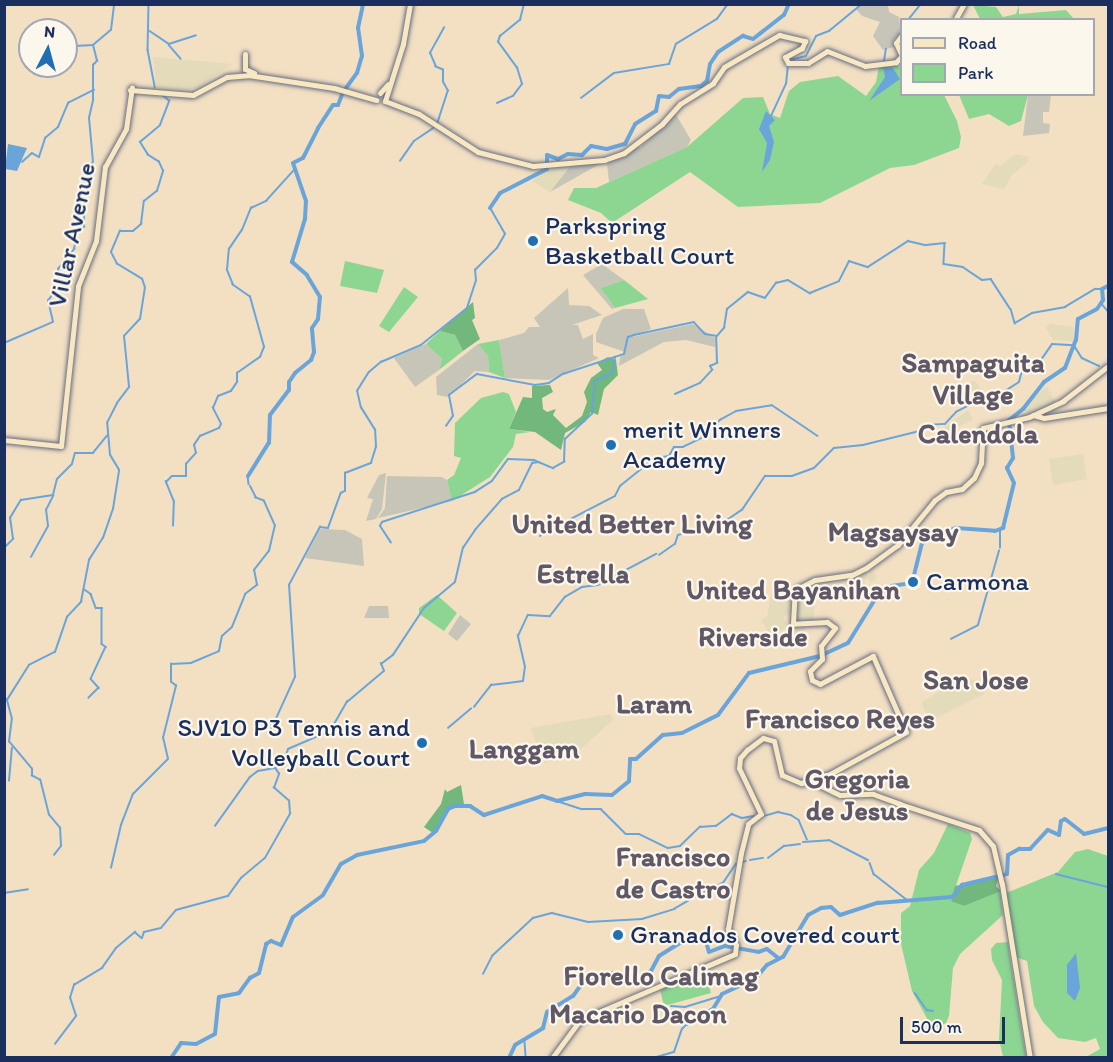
<!DOCTYPE html>
<style>
body{margin:0}
#map{position:relative;width:1113px;height:1062px;overflow:hidden;background:#f3e0c3;font-family:Itim,sans-serif}
div>[style]{position:absolute}
.built>*{inset:0;background:#e3dbba}
.industrial>*{inset:0;background:#c6c5b8}
.green>*{inset:0;background:#8dd691}
.forest>*{inset:0;background:#72b77b}
.water>*{inset:0;background:#69a5da}
.stream>*{height:1.5px;margin:-0.75px;padding:0 0.75px;transform-origin:0.75px;border-radius:0.75px;background:#69a5da}
.river>*{height:4px;margin:-2px;padding:0 2px;transform-origin:2px;border-radius:2px;background:#69a5da}
.roads{filter:drop-shadow(0 0 2px #676d81) drop-shadow(0 0 2px #676d81)}
.secondary>*{height:5px;margin:-2.5px;padding:0 2.5px;transform-origin:2.5px;border-radius:2.5px;background:#f7e8c3}
.dots>*{width:16px;height:16px;translate:-50% -50%;box-sizing:border-box;border:3px solid #fbf7ec;border-radius:50%}
span{translate:-50% -50%;white-space:nowrap;text-align:center;line-height:1.15;-webkit-text-stroke:4.5px #fbf7ec;paint-order:stroke}
.poi-label{font-size:26px;color:#1b2f5e}
.left{translate:0 -50%;text-align:left}
.right{translate:-100% -50%;text-align:right}
.street-label{font-size:26px;color:#1b2f5e}
.quarter-label{font-size:28px;color:#605866;font-weight:700}
.frame{position:absolute;inset:0;border:6px solid #1b2f5e;pointer-events:none}
.legend{position:absolute;left:900px;top:18px;width:195px;height:78px;box-sizing:border-box;background:#fbf7ec;border:2px solid #a1a7b3;margin:0;padding:8px 10px;list-style:none;font-size:18px;color:#1b2f5e}
.legend li{display:flex;align-items:center;gap:12px;height:30px}
.legend b{width:30px;border:2px solid #a1a7b3}
.north{position:absolute;left:18px;top:18px;width:60px;height:60px;box-sizing:border-box;background:#fbf7ec;border:2px solid #a1a7b3;border-radius:50%;rotate:6deg;font-size:16px;font-weight:700;line-height:24px;text-align:center;color:#1b2f5e}
.north::after{content:'';display:block;margin:auto;width:21px;height:27px;background:#1f6fb2;clip-path:polygon(50% 0,100% 100%,50% 72%,0 100%)}
.scale{position:absolute;left:900px;top:1017px;width:105px;height:27px;box-sizing:border-box;border:3px solid #1b2f5e;border-top:0;padding-left:8px;font-size:18px;line-height:21px;white-space:nowrap;color:#1b2f5e;-webkit-text-stroke:4px #fbf7ec;paint-order:stroke}
</style>
<div id="map">
<div class="built">
<i style="clip-path:polygon(153px 57px,233px 64px,199px 87px,185px 90px,156px 87px)"></i>
<i style="clip-path:polygon(1015px 154px,1029px 157px,1028px 162px,1012px 175px,1004px 189px,982px 184px,995px 164px,1000px 166px)"></i>
<i style="clip-path:polygon(571px 165px,550px 192px,532px 181px,552px 166px)"></i>
<i style="clip-path:polygon(1049px 324px,1074px 327px,1073px 341px,1053px 340px,1046px 328px)"></i>
<i style="clip-path:polygon(974px 380px,984px 393px,983px 402px,979px 398px,973px 401px,964px 386px)"></i>
<i style="clip-path:polygon(1047px 387px,1056px 403px,1028px 416px,1024px 408px,1029px 399px)"></i>
<i style="clip-path:polygon(968px 410px,973px 420px,946px 432px,945px 427px)"></i>
<i style="clip-path:polygon(1083px 454px,1087px 479px,1053px 485px,1049px 459px)"></i>
<i style="clip-path:polygon(865px 571px,868px 577px,874px 573px,877px 578px,871px 583px,868px 578px,864px 581px,866px 586px,857px 590px,850px 588px,847px 578px)"></i>
<i style="clip-path:polygon(776px 587px,784px 595px,792px 595px,790px 613px,783px 617px,788px 624px,792px 622px,772px 638px,761px 620px,767px 617px,772px 590px)"></i>
<i style="clip-path:polygon(795px 594px,814px 594px,814px 621px,795px 623px)"></i>
<i style="clip-path:polygon(807px 623px,799px 641px,793px 647px,789px 644px,784px 634px,793px 626px)"></i>
<i style="clip-path:polygon(964px 676px,976px 681px,985px 694px,930px 721px,921px 703px)"></i>
<i style="clip-path:polygon(611px 714px,613px 720px,580px 750px,545px 763px,530px 728px)"></i>
</div>
<div class="industrial">
<i style="clip-path:polygon(864px 5px,888px 5px,889px 12px,899px 17px,901px 33px,894px 39px,894px 47px,883px 50px,873px 36px,880px 22px,862px 16px,856px 9px)"></i>
<i style="clip-path:polygon(1028px 95px,1051px 95px,1049px 112px,1043px 112px,1043px 123px,1050px 124px,1049px 133px,1023px 136px)"></i>
<i style="clip-path:polygon(675px 113px,691px 140px,687px 147px,609px 182px,607px 164px,638px 145px,640px 148px)"></i>
<i style="clip-path:polygon(605px 161px,550px 192px,572px 164px)"></i>
<i style="clip-path:polygon(602px 264px,624px 280px,600px 288px,615px 308px,612px 309px,583px 275px)"></i>
<i style="clip-path:polygon(568px 288px,569px 305px,589px 306px,602px 315px,572px 325px,578px 325px,583px 339px,593px 334px,593px 355px,599px 358px,549px 380px,505px 378px,499px 340px,524px 333px,529px 327px,540px 327px,534px 318px)"></i>
<i style="clip-path:polygon(623px 309px,644px 309px,651px 329px,631px 337px,693px 324px,715px 338px,715px 347px,686px 340px,664px 342px,619px 366px,620px 357px,625px 352px,596px 342px,596px 334px,603px 318px)"></i>
<i style="clip-path:polygon(426px 344px,442px 359px,439px 370px,415px 387px,394px 358px)"></i>
<i style="clip-path:polygon(478px 344px,488px 356px,489px 372px,475px 371px,448px 397px,437px 395px,436px 377px)"></i>
<i style="clip-path:polygon(386px 473px,382px 509px,376px 519px,366px 521px,373px 499px,367px 498px,379px 475px)"></i>
<i style="clip-path:polygon(387px 476px,442px 477px,447px 480px,452px 501px,378px 518px,385px 508px)"></i>
<i style="clip-path:polygon(320px 529px,345px 530px,362px 539px,364px 566px,305px 558px)"></i>
<i style="clip-path:polygon(369px 606px,388px 606px,389px 618px,364px 618px)"></i>
<i style="clip-path:polygon(460px 615px,471px 624px,457px 641px,448px 634px)"></i>
</div>
<div class="green">
<i style="clip-path:polygon(973px 5px,996px 7px,1003px 17px,1016px 14px,1019px 5px,1019px 14px,1066px 10px,1074px 19px,980px 19px)"></i>
<i style="clip-path:polygon(889px 64px,901px 67px,902px 94px,944px 95px,957px 121px,961px 137px,959px 148px,914px 165px,890px 168px,820px 203px,738px 207px,690px 172px,612px 223px,601px 213px,568px 200px,574px 188px,596px 188px,687px 147px,743px 98px,763px 97px,770px 114px,780px 118px,789px 91px,800px 82px,838px 76px,866px 96px,876px 82px,879px 66px)"></i>
<i style="clip-path:polygon(959px 95px,1028px 95px,1021px 121px,1009px 126px,989px 114px,969px 119px)"></i>
<i style="clip-path:polygon(345px 261px,384px 270px,377px 293px,340px 286px)"></i>
<i style="clip-path:polygon(624px 280px,633px 287px,648px 299px,615px 308px,600px 288px)"></i>
<i style="clip-path:polygon(404px 287px,418px 297px,389px 332px,379px 326px)"></i>
<i style="clip-path:polygon(440px 331px,455px 335px,463px 351px,439px 370px,442px 359px,426px 344px)"></i>
<i style="clip-path:polygon(499px 340px,505px 378px,489px 372px,488px 356px,478px 344px)"></i>
<i style="clip-path:polygon(503px 392px,509px 394px,516px 412px,509px 429px,530px 432px,516px 434px,513px 447px,490px 477px,452px 501px,447px 480px,454px 475px,461px 458px,454px 456px,455px 423px,481px 398px)"></i>
<i style="clip-path:polygon(437px 595px,457px 613px,444px 631px,419px 614px,419px 608px)"></i>
<i style="clip-path:polygon(948px 824px,970px 833px,972px 839px,951px 900px,964px 906px,1000px 891px,1003px 915px,960px 954px,953px 968px,949px 1016px,946px 1023px,938px 1027px,930px 1024px,912px 991px,901px 944px,901px 913px,910px 906px,919px 870px,934px 853px)"></i>
<i style="clip-path:polygon(1088px 849px,1108px 856px,1108px 1057px,1086px 1057px,1100px 1049px,1096px 1038px,1085px 1042px,1058px 1038px,1043px 1022px,1034px 1006px,1027px 961px,1015px 957px,1006px 893px,1058px 872px,1075px 852px)"></i>
<i style="clip-path:polygon(1008px 942px,1010px 957px,1026px 1057px,1003px 1057px,999px 1039px,1002px 980px,992px 960px,991px 949px,996px 943px)"></i>
<i style="clip-path:polygon(685px 979px,707px 979px,711px 993px,664px 1006px,660px 990px)"></i>
</div>
<div class="forest">
<i style="clip-path:polygon(473px 302px,475px 318px,472px 320px,480px 339px,463px 351px,455px 335px,440px 331px)"></i>
<i style="clip-path:polygon(608px 357px,616px 360px,618px 375px,604px 389px,598px 415px,591px 412px,585px 422px,565px 433px,561px 450px,535px 432px,509px 429px,523px 397px,532px 398px,532px 386px,550px 385px,553px 392px,542px 398px,543px 409px,547px 412px,556px 409px,553px 415px,566px 428px,582px 416px,587px 402px,584px 392px,591px 378px,602px 370px,597px 363px)"></i>
<i style="clip-path:polygon(461px 785px,464px 804px,448px 808px,433px 833px,424px 827px,441px 804px,445px 789px,447px 792px)"></i>
<i style="clip-path:polygon(999px 876px,996px 886px,1001px 891px,964px 906px,951px 901px,955px 886px)"></i>
</div>
<div class="water">
<i style="clip-path:polygon(883px 67px,893px 68px,900px 79px,869px 101px,885px 77px)"></i>
<i style="clip-path:polygon(766px 111px,775px 120px,769px 126px,774px 142px,770px 160px,762px 172px,767px 143px,759px 129px)"></i>
<i style="clip-path:polygon(8px 144px,27px 148px,17px 171px,5px 169px)"></i>
<i style="clip-path:polygon(1076px 953px,1080px 988px,1075px 1001px,1067px 993px,1067px 965px)"></i>
</div>
<div class="stream">
<i style="left:149px;top:4px;width:46px;rotate:91.2deg"></i>
<i style="left:148px;top:50px;width:38px;rotate:79deg"></i>
<i style="left:908px;top:20px;width:21px;rotate:-51deg"></i>
<i style="left:150px;top:31px;width:23px;rotate:34deg"></i>
<i style="left:169px;top:44px;width:28px;rotate:-18deg"></i>
<i style="left:169px;top:45px;width:18px;rotate:49deg"></i>
<i style="left:66px;top:52px;width:11px;rotate:-34deg"></i>
<i style="left:75px;top:46px;width:18px;rotate:-3deg"></i>
<i style="left:790px;top:60px;width:16px;rotate:-14deg"></i>
<i style="left:806px;top:56px;width:22px;rotate:-63deg"></i>
<i style="left:816px;top:36px;width:14px;rotate:-21deg"></i>
<i style="left:829px;top:31px;width:43px;rotate:-39.3deg"></i>
<i style="left:884px;top:61px;width:12px;rotate:-81deg"></i>
<i style="left:39px;top:74px;width:10px;rotate:-53deg"></i>
<i style="left:581px;top:98px;width:41px;rotate:-37.1deg"></i>
<i style="left:614px;top:73px;width:56px;rotate:-9.3deg"></i>
<i style="left:669px;top:64px;width:21px;rotate:-71deg"></i>
<i style="left:676px;top:44px;width:48px;rotate:-31.4deg"></i>
<i style="left:717px;top:19px;width:19px;rotate:-54deg"></i>
<i style="left:497px;top:103px;width:17px;rotate:-24deg"></i>
<i style="left:513px;top:96px;width:15px;rotate:-53deg"></i>
<i style="left:522px;top:84px;width:17px;rotate:-107deg"></i>
<i style="left:517px;top:68px;width:32px;rotate:-126deg"></i>
<i style="left:498px;top:42px;width:6px;rotate:-72deg"></i>
<i style="left:500px;top:36px;width:26px;rotate:-39deg"></i>
<i style="left:520px;top:20px;width:16px;rotate:-76deg"></i>
<i style="left:771px;top:116px;width:35px;rotate:-65deg"></i>
<i style="left:786px;top:84px;width:18px;rotate:-84deg"></i>
<i style="left:437px;top:124px;width:35px;rotate:-72deg"></i>
<i style="left:448px;top:91px;width:10px;rotate:-119deg"></i>
<i style="left:443px;top:82px;width:12px;rotate:-90deg"></i>
<i style="left:443px;top:70px;width:8px;rotate:-157deg"></i>
<i style="left:436px;top:67px;width:15px;rotate:-113deg"></i>
<i style="left:430px;top:53px;width:29px;rotate:-61deg"></i>
<i style="left:400px;top:161px;width:24px;rotate:-55deg"></i>
<i style="left:414px;top:141px;width:23px;rotate:-34deg"></i>
<i style="left:22px;top:162px;width:13px;rotate:-42deg"></i>
<i style="left:32px;top:153px;width:8px;rotate:30deg"></i>
<i style="left:39px;top:157px;width:20px;rotate:-72deg"></i>
<i style="left:45px;top:138px;width:17px;rotate:-40deg"></i>
<i style="left:58px;top:127px;width:26px;rotate:-67deg"></i>
<i style="left:68px;top:103px;width:29px;rotate:-27deg"></i>
<i style="left:1101px;top:303px;width:11px;rotate:49deg"></i>
<i style="left:1011px;top:309px;width:15px;rotate:74deg"></i>
<i style="left:1015px;top:323px;width:20px;rotate:-30deg"></i>
<i style="left:1032px;top:313px;width:34px;rotate:-10deg"></i>
<i style="left:1065px;top:307px;width:35px;rotate:-31deg"></i>
<i style="left:1095px;top:289px;width:7px"></i>
<i style="left:4px;top:343px;width:53px;rotate:-23.2deg"></i>
<i style="left:53px;top:322px;width:22px;rotate:-103deg"></i>
<i style="left:48px;top:301px;width:22px;rotate:-56deg"></i>
<i style="left:60px;top:283px;width:14px;rotate:-98deg"></i>
<i style="left:58px;top:269px;width:26px;rotate:-51deg"></i>
<i style="left:74px;top:249px;width:19px;rotate:-78deg"></i>
<i style="left:78px;top:230px;width:7px;rotate:-27deg"></i>
<i style="left:84px;top:227px;width:26px;rotate:-90deg"></i>
<i style="left:84px;top:201px;width:9px;rotate:-122deg"></i>
<i style="left:79px;top:193px;width:34px;rotate:-66deg"></i>
<i style="left:93px;top:162px;width:44px;rotate:-95.2deg"></i>
<i style="left:89px;top:118px;width:18px;rotate:-77deg"></i>
<i style="left:93px;top:100px;width:35px;rotate:-90deg"></i>
<i style="left:93px;top:65px;width:6px;rotate:-45deg"></i>
<i style="left:97px;top:61px;width:16px;rotate:-104deg"></i>
<i style="left:93px;top:45px;width:23px;rotate:-40deg"></i>
<i style="left:111px;top:30px;width:26px;rotate:-83deg"></i>
<i style="left:675px;top:394px;width:27px;rotate:-24deg"></i>
<i style="left:700px;top:383px;width:18px;rotate:-47deg"></i>
<i style="left:712px;top:370px;width:4px;rotate:-117deg"></i>
<i style="left:710px;top:366px;width:8px;rotate:-23deg"></i>
<i style="left:717px;top:363px;width:25px;rotate:-92deg"></i>
<i style="left:4px;top:395px;width:6px;rotate:90deg"></i>
<i style="left:446px;top:426px;width:12px;rotate:-55deg"></i>
<i style="left:453px;top:416px;width:21px;rotate:-101deg"></i>
<i style="left:449px;top:395px;width:35px;rotate:-37deg"></i>
<i style="left:477px;top:374px;width:59px;rotate:10.7deg"></i>
<i style="left:535px;top:385px;width:14px;rotate:-8deg"></i>
<i style="left:549px;top:383px;width:17px;rotate:-33deg"></i>
<i style="left:563px;top:374px;width:64px;rotate:-18.2deg"></i>
<i style="left:624px;top:354px;width:17px;rotate:-77deg"></i>
<i style="left:628px;top:337px;width:6px;rotate:-18deg"></i>
<i style="left:634px;top:335px;width:61px;rotate:-12.2deg"></i>
<i style="left:694px;top:322px;width:16px;rotate:47deg"></i>
<i style="left:705px;top:334px;width:12px;rotate:9deg"></i>
<i style="left:717px;top:336px;width:11px;rotate:-49deg"></i>
<i style="left:724px;top:328px;width:19px;rotate:-81deg"></i>
<i style="left:727px;top:309px;width:27px;rotate:-39deg"></i>
<i style="left:748px;top:292px;width:18px;rotate:19deg"></i>
<i style="left:765px;top:298px;width:19px;rotate:-54deg"></i>
<i style="left:776px;top:283px;width:12px;rotate:-14deg"></i>
<i style="left:788px;top:280px;width:26px;rotate:31deg"></i>
<i style="left:810px;top:293px;width:31px;rotate:-22deg"></i>
<i style="left:839px;top:281px;width:22px;rotate:-63deg"></i>
<i style="left:849px;top:261px;width:20px;rotate:18deg"></i>
<i style="left:868px;top:267px;width:48px;rotate:-33deg"></i>
<i style="left:908px;top:241px;width:18px;rotate:13deg"></i>
<i style="left:926px;top:245px;width:19px;rotate:-6deg"></i>
<i style="left:945px;top:243px;width:21px;rotate:93deg"></i>
<i style="left:944px;top:264px;width:19px;rotate:9deg"></i>
<i style="left:963px;top:267px;width:23px;rotate:34deg"></i>
<i style="left:982px;top:280px;width:9px;rotate:-6deg"></i>
<i style="left:991px;top:279px;width:35px;rotate:57deg"></i>
<i style="left:248px;top:476px;width:8px;rotate:83deg"></i>
<i style="left:173px;top:526px;width:24px;rotate:-88deg"></i>
<i style="left:174px;top:502px;width:22px;rotate:-112deg"></i>
<i style="left:166px;top:482px;width:8px;rotate:-45deg"></i>
<i style="left:172px;top:476px;width:14px"></i>
<i style="left:186px;top:476px;width:12px;rotate:-90deg"></i>
<i style="left:186px;top:464px;width:15px;rotate:-48deg"></i>
<i style="left:196px;top:453px;width:8px;rotate:-104deg"></i>
<i style="left:194px;top:445px;width:11px;rotate:-56deg"></i>
<i style="left:200px;top:436px;width:21px;rotate:-23deg"></i>
<i style="left:219px;top:428px;width:4px;rotate:-63deg"></i>
<i style="left:221px;top:424px;width:18px;rotate:-117deg"></i>
<i style="left:213px;top:408px;width:13px;rotate:-67deg"></i>
<i style="left:218px;top:396px;width:14px;rotate:-21deg"></i>
<i style="left:231px;top:391px;width:11px;rotate:-56deg"></i>
<i style="left:237px;top:382px;width:9px;rotate:-90deg"></i>
<i style="left:237px;top:373px;width:28px;rotate:-35deg"></i>
<i style="left:260px;top:357px;width:11px;rotate:-68deg"></i>
<i style="left:264px;top:347px;width:52px;rotate:-105.6deg"></i>
<i style="left:250px;top:297px;width:21px;rotate:-145deg"></i>
<i style="left:233px;top:285px;width:16px;rotate:-112deg"></i>
<i style="left:227px;top:270px;width:21px;rotate:-85deg"></i>
<i style="left:229px;top:249px;width:23px;rotate:-56deg"></i>
<i style="left:242px;top:230px;width:24px;rotate:-68deg"></i>
<i style="left:251px;top:208px;width:17px;rotate:-25deg"></i>
<i style="left:266px;top:201px;width:42px;rotate:-47.9deg"></i>
<i style="left:540px;top:536px;width:22px;rotate:-43deg"></i>
<i style="left:556px;top:521px;width:11px"></i>
<i style="left:567px;top:521px;width:54px;rotate:-27.5deg"></i>
<i style="left:615px;top:496px;width:11px;rotate:-63deg"></i>
<i style="left:620px;top:486px;width:45px;rotate:-38.7deg"></i>
<i style="left:655px;top:458px;width:14px;rotate:-8deg"></i>
<i style="left:669px;top:456px;width:10px;rotate:-61deg"></i>
<i style="left:674px;top:447px;width:9px"></i>
<i style="left:683px;top:447px;width:25px;rotate:-26deg"></i>
<i style="left:706px;top:436px;width:21px;rotate:-49deg"></i>
<i style="left:720px;top:420px;width:18px;rotate:-29deg"></i>
<i style="left:736px;top:411px;width:36px;rotate:-9deg"></i>
<i style="left:772px;top:405px;width:55px;rotate:34deg"></i>
<i style="left:391px;top:543px;width:20px;rotate:-123deg"></i>
<i style="left:380px;top:526px;width:4px;rotate:-63deg"></i>
<i style="left:382px;top:522px;width:98px;rotate:-17.9deg"></i>
<i style="left:475px;top:492px;width:20px;rotate:-33deg"></i>
<i style="left:492px;top:481px;width:27px;rotate:-54deg"></i>
<i style="left:508px;top:459px;width:26px;rotate:2deg"></i>
<i style="left:534px;top:460px;width:21px;rotate:23deg"></i>
<i style="left:553px;top:468px;width:13px;rotate:-29deg"></i>
<i style="left:564px;top:462px;width:23px;rotate:-88deg"></i>
<i style="left:565px;top:439px;width:37px;rotate:-43deg"></i>
<i style="left:592px;top:414px;width:33px;rotate:-85deg"></i>
<i style="left:595px;top:381px;width:19px;rotate:-25deg"></i>
<i style="left:612px;top:373px;width:16px;rotate:-79deg"></i>
<i style="left:4px;top:548px;width:13px;rotate:-45deg"></i>
<i style="left:13px;top:539px;width:21px;rotate:-98deg"></i>
<i style="left:10px;top:518px;width:21px;rotate:-59deg"></i>
<i style="left:21px;top:500px;width:32px;rotate:-9deg"></i>
<i style="left:53px;top:495px;width:16px;rotate:-76deg"></i>
<i style="left:57px;top:479px;width:21px;rotate:-45deg"></i>
<i style="left:72px;top:464px;width:11px;rotate:-75deg"></i>
<i style="left:75px;top:453px;width:18px"></i>
<i style="left:93px;top:453px;width:22px;rotate:-51deg"></i>
<i style="left:1000px;top:548px;width:18px;rotate:-90deg"></i>
<i style="left:659px;top:555px;width:19px;rotate:-35deg"></i>
<i style="left:675px;top:544px;width:9px;rotate:-72deg"></i>
<i style="left:678px;top:535px;width:18px;rotate:-16deg"></i>
<i style="left:695px;top:530px;width:6px;rotate:-72deg"></i>
<i style="left:697px;top:524px;width:24px"></i>
<i style="left:721px;top:524px;width:25px;rotate:-34deg"></i>
<i style="left:742px;top:510px;width:41px;rotate:-55.9deg"></i>
<i style="left:765px;top:476px;width:27px"></i>
<i style="left:792px;top:476px;width:23px;rotate:-20deg"></i>
<i style="left:814px;top:468px;width:28px;rotate:-45deg"></i>
<i style="left:834px;top:448px;width:29px;rotate:-6deg"></i>
<i style="left:863px;top:445px;width:59px;rotate:-13.8deg"></i>
<i style="left:920px;top:431px;width:7px;rotate:-56deg"></i>
<i style="left:924px;top:425px;width:21px;rotate:-3deg"></i>
<i style="left:945px;top:424px;width:16px;rotate:-47deg"></i>
<i style="left:956px;top:412px;width:25px;rotate:-27deg"></i>
<i style="left:978px;top:401px;width:15px;rotate:20deg"></i>
<i style="left:992px;top:406px;width:10px;rotate:-66deg"></i>
<i style="left:996px;top:397px;width:27px;rotate:-33deg"></i>
<i style="left:1019px;top:382px;width:20px;rotate:-75deg"></i>
<i style="left:1024px;top:363px;width:17px;rotate:-10deg"></i>
<i style="left:1041px;top:360px;width:19px;rotate:-55deg"></i>
<i style="left:1052px;top:344px;width:22px;rotate:3deg"></i>
<i style="left:1074px;top:345px;width:15px;rotate:58deg"></i>
<i style="left:1082px;top:358px;width:19px;rotate:25deg"></i>
<i style="left:31px;top:557px;width:35px;rotate:-61deg"></i>
<i style="left:48px;top:526px;width:16px;rotate:-97deg"></i>
<i style="left:46px;top:510px;width:16px;rotate:-63deg"></i>
<i style="left:84px;top:589px;width:9px;rotate:36deg"></i>
<i style="left:91px;top:594px;width:15px;rotate:70deg"></i>
<i style="left:96px;top:608px;width:6px"></i>
<i style="left:102px;top:608px;width:36px;rotate:90deg"></i>
<i style="left:102px;top:644px;width:5px;rotate:37deg"></i>
<i style="left:106px;top:647px;width:35px;rotate:115deg"></i>
<i style="left:91px;top:679px;width:12px;rotate:48deg"></i>
<i style="left:99px;top:688px;width:14px;rotate:135deg"></i>
<i style="left:951px;top:639px;width:30px;rotate:-27deg"></i>
<i style="left:978px;top:625px;width:77px;rotate:-74.2deg"></i>
<i style="left:474px;top:707px;width:28px;rotate:-52deg"></i>
<i style="left:491px;top:685px;width:32px;rotate:-7deg"></i>
<i style="left:523px;top:681px;width:14px;rotate:-82deg"></i>
<i style="left:525px;top:667px;width:32px;rotate:-103deg"></i>
<i style="left:518px;top:636px;width:23px;rotate:-65deg"></i>
<i style="left:528px;top:615px;width:22px;rotate:3deg"></i>
<i style="left:550px;top:616px;width:24px;rotate:-52deg"></i>
<i style="left:565px;top:597px;width:20px;rotate:-30deg"></i>
<i style="left:582px;top:587px;width:16px;rotate:-7deg"></i>
<i style="left:598px;top:585px;width:66px;rotate:-28.1deg"></i>
<i style="left:448px;top:728px;width:30px;rotate:-40deg"></i>
<i style="left:269px;top:734px;width:63px;rotate:-65.5deg"></i>
<i style="left:295px;top:677px;width:92px;rotate:-93.7deg"></i>
<i style="left:289px;top:585px;width:66px;rotate:-61.9deg"></i>
<i style="left:320px;top:527px;width:8px;rotate:7deg"></i>
<i style="left:328px;top:528px;width:37px;rotate:-70deg"></i>
<i style="left:341px;top:493px;width:4px;rotate:-27deg"></i>
<i style="left:345px;top:491px;width:18px;rotate:-90deg"></i>
<i style="left:345px;top:473px;width:28px;rotate:-21deg"></i>
<i style="left:371px;top:463px;width:17px;rotate:-73deg"></i>
<i style="left:376px;top:447px;width:17px;rotate:-93deg"></i>
<i style="left:375px;top:430px;width:26px;rotate:-122deg"></i>
<i style="left:361px;top:408px;width:17px;rotate:-103deg"></i>
<i style="left:357px;top:391px;width:22px;rotate:-58deg"></i>
<i style="left:369px;top:372px;width:16px;rotate:-40deg"></i>
<i style="left:381px;top:362px;width:43px;rotate:-23deg"></i>
<i style="left:421px;top:345px;width:59px;rotate:-38.8deg"></i>
<i style="left:467px;top:308px;width:28px;rotate:-72deg"></i>
<i style="left:476px;top:281px;width:11px;rotate:-95deg"></i>
<i style="left:475px;top:270px;width:31px;rotate:-45deg"></i>
<i style="left:497px;top:248px;width:16px;rotate:-60deg"></i>
<i style="left:505px;top:234px;width:30px;rotate:-120deg"></i>
<i style="left:9px;top:781px;width:33px;rotate:-85deg"></i>
<i style="left:557px;top:801px;width:26px;rotate:18deg"></i>
<i style="left:582px;top:809px;width:19px"></i>
<i style="left:601px;top:809px;width:35px;rotate:45deg"></i>
<i style="left:626px;top:834px;width:13px"></i>
<i style="left:639px;top:834px;width:32px;rotate:26deg"></i>
<i style="left:668px;top:848px;width:12px;rotate:-9deg"></i>
<i style="left:680px;top:846px;width:28px;rotate:-44deg"></i>
<i style="left:700px;top:827px;width:16px;rotate:-4deg"></i>
<i style="left:716px;top:826px;width:20px;rotate:-37deg"></i>
<i style="left:732px;top:814px;width:11px;rotate:22deg"></i>
<i style="left:742px;top:818px;width:12px;rotate:-9deg"></i>
<i style="left:764px;top:816px;width:15px;rotate:-16deg"></i>
<i style="left:778px;top:812px;width:13px;rotate:13deg"></i>
<i style="left:791px;top:815px;width:9px;rotate:32deg"></i>
<i style="left:799px;top:820px;width:21px;rotate:67deg"></i>
<i style="left:215px;top:826px;width:60px;rotate:-54.5deg"></i>
<i style="left:250px;top:777px;width:10px;rotate:-37deg"></i>
<i style="left:258px;top:771px;width:17px;rotate:-10deg"></i>
<i style="left:275px;top:768px;width:13px;rotate:-42deg"></i>
<i style="left:285px;top:759px;width:10px;rotate:-73deg"></i>
<i style="left:288px;top:749px;width:46px;rotate:-23.2deg"></i>
<i style="left:330px;top:731px;width:34px;rotate:-60deg"></i>
<i style="left:347px;top:702px;width:48px;rotate:-40deg"></i>
<i style="left:384px;top:671px;width:8px;rotate:-113deg"></i>
<i style="left:381px;top:664px;width:15px;rotate:-37deg"></i>
<i style="left:393px;top:655px;width:56px;rotate:-56.6deg"></i>
<i style="left:424px;top:608px;width:40px;rotate:-40deg"></i>
<i style="left:455px;top:582px;width:35px;rotate:-77deg"></i>
<i style="left:463px;top:548px;width:22px;rotate:-56deg"></i>
<i style="left:475px;top:530px;width:41px;rotate:-48.9deg"></i>
<i style="left:502px;top:499px;width:19px;rotate:-28deg"></i>
<i style="left:519px;top:490px;width:30px;rotate:-64deg"></i>
<i style="left:532px;top:463px;width:7px;rotate:-8deg"></i>
<i style="left:803px;top:842px;width:26px;rotate:-4deg"></i>
<i style="left:829px;top:840px;width:44px;rotate:27.1deg"></i>
<i style="left:54px;top:855px;width:11px;rotate:-52deg"></i>
<i style="left:61px;top:846px;width:18px;rotate:-93deg"></i>
<i style="left:60px;top:828px;width:17px;rotate:-130deg"></i>
<i style="left:49px;top:815px;width:36px;rotate:-104deg"></i>
<i style="left:40px;top:780px;width:9px;rotate:-153deg"></i>
<i style="left:32px;top:776px;width:7px;rotate:-90deg"></i>
<i style="left:32px;top:769px;width:35px;rotate:-130deg"></i>
<i style="left:9px;top:742px;width:23px;rotate:-83deg"></i>
<i style="left:12px;top:719px;width:20px;rotate:-105deg"></i>
<i style="left:7px;top:700px;width:41px;rotate:-57.8deg"></i>
<i style="left:29px;top:665px;width:29px;rotate:-27deg"></i>
<i style="left:55px;top:652px;width:37px;rotate:-71deg"></i>
<i style="left:67px;top:617px;width:21px;rotate:-47deg"></i>
<i style="left:81px;top:602px;width:43px;rotate:-79.2deg"></i>
<i style="left:89px;top:560px;width:26px;rotate:-58deg"></i>
<i style="left:103px;top:538px;width:31px;rotate:-71deg"></i>
<i style="left:113px;top:509px;width:39px;rotate:-81deg"></i>
<i style="left:119px;top:470px;width:17px;rotate:-121deg"></i>
<i style="left:110px;top:455px;width:32px;rotate:-95deg"></i>
<i style="left:107px;top:423px;width:22px;rotate:-63deg"></i>
<i style="left:117px;top:403px;width:20px;rotate:-53deg"></i>
<i style="left:129px;top:387px;width:51px;rotate:-95.6deg"></i>
<i style="left:124px;top:336px;width:23px;rotate:-47deg"></i>
<i style="left:140px;top:319px;width:31px;rotate:-81deg"></i>
<i style="left:145px;top:288px;width:9px;rotate:-108deg"></i>
<i style="left:142px;top:279px;width:29px;rotate:-149deg"></i>
<i style="left:117px;top:264px;width:13px;rotate:-117deg"></i>
<i style="left:111px;top:252px;width:23px;rotate:-67deg"></i>
<i style="left:120px;top:231px;width:13px"></i>
<i style="left:133px;top:231px;width:11px;rotate:-41deg"></i>
<i style="left:141px;top:224px;width:23px;rotate:-83deg"></i>
<i style="left:144px;top:201px;width:16px;rotate:-38deg"></i>
<i style="left:157px;top:191px;width:21px;rotate:-73deg"></i>
<i style="left:163px;top:171px;width:10px;rotate:-114deg"></i>
<i style="left:159px;top:162px;width:13px;rotate:-148deg"></i>
<i style="left:148px;top:155px;width:15px;rotate:-122deg"></i>
<i style="left:140px;top:142px;width:26px;rotate:-40deg"></i>
<i style="left:160px;top:125px;width:26px;rotate:-69deg"></i>
<i style="left:169px;top:101px;width:8px;rotate:-140deg"></i>
<i style="left:768px;top:858px;width:20px;rotate:-37deg"></i>
<i style="left:784px;top:846px;width:16px;rotate:-7deg"></i>
<i style="left:750px;top:860px;width:13px;rotate:-9deg"></i>
<i style="left:741px;top:863px;width:5px;rotate:-22deg"></i>
<i style="left:870px;top:863px;width:12px;rotate:70deg"></i>
<i style="left:874px;top:874px;width:41px;rotate:38deg"></i>
<i style="left:111px;top:868px;width:44px;rotate:-76.9deg"></i>
<i style="left:121px;top:825px;width:33px;rotate:-69deg"></i>
<i style="left:133px;top:794px;width:49px;rotate:-45deg"></i>
<i style="left:168px;top:759px;width:22px;rotate:-103deg"></i>
<i style="left:163px;top:738px;width:54px;rotate:-76deg"></i>
<i style="left:176px;top:686px;width:6px;rotate:-141deg"></i>
<i style="left:171px;top:682px;width:18px;rotate:-90deg"></i>
<i style="left:171px;top:664px;width:20px;rotate:-3deg"></i>
<i style="left:191px;top:663px;width:30px;rotate:-23deg"></i>
<i style="left:219px;top:651px;width:15px;rotate:-79deg"></i>
<i style="left:222px;top:636px;width:13px;rotate:-42deg"></i>
<i style="left:232px;top:627px;width:35px;rotate:-68deg"></i>
<i style="left:245px;top:594px;width:15px;rotate:-37deg"></i>
<i style="left:257px;top:585px;width:15px;rotate:-101deg"></i>
<i style="left:254px;top:570px;width:24px;rotate:-52deg"></i>
<i style="left:269px;top:551px;width:26px;rotate:-77deg"></i>
<i style="left:275px;top:526px;width:27px;rotate:-114deg"></i>
<i style="left:264px;top:501px;width:9px;rotate:-159deg"></i>
<i style="left:256px;top:498px;width:13px;rotate:-117deg"></i>
<i style="left:1056px;top:874px;width:54px;rotate:14deg"></i>
<i style="left:4px;top:893px;width:24px;rotate:-9deg"></i>
<i style="left:695px;top:897px;width:31px;rotate:-27deg"></i>
<i style="left:723px;top:883px;width:23px;rotate:-56deg"></i>
<i style="left:483px;top:974px;width:20px;rotate:-63deg"></i>
<i style="left:492px;top:956px;width:56px;rotate:-42.8deg"></i>
<i style="left:533px;top:918px;width:20px;rotate:-15deg"></i>
<i style="left:552px;top:913px;width:37px;rotate:14deg"></i>
<i style="left:588px;top:922px;width:54px;rotate:-3.2deg"></i>
<i style="left:642px;top:919px;width:34px;rotate:-17deg"></i>
<i style="left:674px;top:909px;width:22px;rotate:-30deg"></i>
<i style="left:915px;top:993px;width:21px;rotate:55deg"></i>
<i style="left:927px;top:1010px;width:6px;rotate:9deg"></i>
<i style="left:671px;top:1006px;width:14px;rotate:4deg"></i>
<i style="left:685px;top:1007px;width:38px;rotate:-17deg"></i>
<i style="left:525px;top:1042px;width:16px;rotate:86deg"></i>
<i style="left:55px;top:1044px;width:35px;rotate:-53deg"></i>
<i style="left:76px;top:1016px;width:19px;rotate:-108deg"></i>
<i style="left:70px;top:998px;width:14px;rotate:-73deg"></i>
<i style="left:74px;top:985px;width:33px;rotate:-31deg"></i>
<i style="left:102px;top:968px;width:24px;rotate:-55deg"></i>
<i style="left:116px;top:948px;width:25px;rotate:-40deg"></i>
<i style="left:135px;top:932px;width:9px;rotate:41deg"></i>
<i style="left:142px;top:938px;width:6px;rotate:-72deg"></i>
<i style="left:144px;top:932px;width:17px;rotate:-13deg"></i>
<i style="left:161px;top:928px;width:23px;rotate:-50deg"></i>
<i style="left:176px;top:910px;width:54px;rotate:-15.1deg"></i>
<i style="left:228px;top:896px;width:22px;rotate:-54deg"></i>
<i style="left:241px;top:878px;width:31px;rotate:-40deg"></i>
<i style="left:265px;top:858px;width:51px;rotate:-60.4deg"></i>
<i style="left:290px;top:814px;width:13px;rotate:-94deg"></i>
<i style="left:289px;top:801px;width:20px;rotate:-139deg"></i>
<i style="left:274px;top:788px;width:15px;rotate:-70deg"></i>
<i style="left:279px;top:774px;width:7px;rotate:-124deg"></i>
<i style="left:653px;top:1058px;width:22px;rotate:-16deg"></i>
<i style="left:674px;top:1052px;width:24px;rotate:-71deg"></i>
<i style="left:682px;top:1029px;width:7px;rotate:-45deg"></i>
</div>
<div class="river">
<i style="left:346px;top:88px;width:19px;rotate:-54deg"></i>
<i style="left:357px;top:73px;width:18px;rotate:-74deg"></i>
<i style="left:362px;top:56px;width:28px;rotate:-98deg"></i>
<i style="left:358px;top:28px;width:25px;rotate:-78deg"></i>
<i style="left:490px;top:208px;width:18px;rotate:-56deg"></i>
<i style="left:500px;top:193px;width:53px;rotate:-27.1deg"></i>
<i style="left:547px;top:169px;width:14px;rotate:-90deg"></i>
<i style="left:547px;top:155px;width:12px;rotate:20deg"></i>
<i style="left:558px;top:159px;width:11px;rotate:-27deg"></i>
<i style="left:568px;top:154px;width:14px;rotate:4deg"></i>
<i style="left:582px;top:155px;width:13px;rotate:-45deg"></i>
<i style="left:591px;top:146px;width:16px;rotate:11deg"></i>
<i style="left:607px;top:149px;width:19px;rotate:-16deg"></i>
<i style="left:625px;top:144px;width:22px;rotate:-63deg"></i>
<i style="left:635px;top:124px;width:25px;rotate:-32deg"></i>
<i style="left:656px;top:111px;width:15px;rotate:-79deg"></i>
<i style="left:659px;top:96px;width:10px;rotate:6deg"></i>
<i style="left:669px;top:97px;width:13px;rotate:-39deg"></i>
<i style="left:679px;top:89px;width:22px;rotate:-8deg"></i>
<i style="left:701px;top:86px;width:8px;rotate:-40deg"></i>
<i style="left:707px;top:81px;width:17px;rotate:-80deg"></i>
<i style="left:710px;top:64px;width:14px;rotate:-56deg"></i>
<i style="left:718px;top:52px;width:30px;rotate:-33deg"></i>
<i style="left:743px;top:36px;width:10px;rotate:17deg"></i>
<i style="left:753px;top:39px;width:39px;rotate:-38deg"></i>
<i style="left:784px;top:15px;width:12px;rotate:-66deg"></i>
<i style="left:248px;top:476px;width:39px;rotate:-58deg"></i>
<i style="left:269px;top:443px;width:28px;rotate:-88deg"></i>
<i style="left:270px;top:415px;width:31px;rotate:-53deg"></i>
<i style="left:289px;top:390px;width:8px;rotate:-90deg"></i>
<i style="left:289px;top:382px;width:11px;rotate:-56deg"></i>
<i style="left:295px;top:373px;width:21px;rotate:-39deg"></i>
<i style="left:311px;top:360px;width:9px;rotate:-69deg"></i>
<i style="left:314px;top:352px;width:24px;rotate:-95deg"></i>
<i style="left:312px;top:328px;width:11px;rotate:-56deg"></i>
<i style="left:318px;top:319px;width:22px;rotate:-85deg"></i>
<i style="left:320px;top:297px;width:26px;rotate:-121deg"></i>
<i style="left:307px;top:275px;width:20px;rotate:-139deg"></i>
<i style="left:292px;top:262px;width:45px;rotate:-73.2deg"></i>
<i style="left:305px;top:219px;width:18px;rotate:-87deg"></i>
<i style="left:306px;top:201px;width:40px;rotate:-108.9deg"></i>
<i style="left:293px;top:163px;width:11px;rotate:-27deg"></i>
<i style="left:303px;top:158px;width:34px;rotate:-63deg"></i>
<i style="left:318px;top:128px;width:27px;rotate:-57deg"></i>
<i style="left:333px;top:105px;width:5px"></i>
<i style="left:338px;top:105px;width:14px;rotate:-69deg"></i>
<i style="left:687px;top:1024px;width:30px;rotate:-30deg"></i>
<i style="left:713px;top:1009px;width:17px;rotate:-59deg"></i>
<i style="left:722px;top:994px;width:38px;rotate:-25deg"></i>
<i style="left:756px;top:978px;width:17px;rotate:-50deg"></i>
<i style="left:767px;top:965px;width:18px;rotate:-27deg"></i>
<i style="left:783px;top:957px;width:49px;rotate:-59.2deg"></i>
<i style="left:808px;top:915px;width:15px;rotate:-28deg"></i>
<i style="left:821px;top:908px;width:10px;rotate:-6deg"></i>
<i style="left:831px;top:907px;width:12px;rotate:42deg"></i>
<i style="left:840px;top:915px;width:40px;rotate:-18deg"></i>
<i style="left:878px;top:903px;width:74px;rotate:-4.6deg"></i>
<i style="left:952px;top:897px;width:16px;rotate:-50deg"></i>
<i style="left:962px;top:885px;width:46px;rotate:-13.7deg"></i>
<i style="left:1007px;top:874px;width:19px;rotate:-87deg"></i>
<i style="left:1008px;top:855px;width:13px;rotate:-29deg"></i>
<i style="left:1019px;top:849px;width:11px"></i>
<i style="left:1030px;top:849px;width:26px;rotate:-47deg"></i>
<i style="left:1048px;top:830px;width:12px;rotate:24deg"></i>
<i style="left:1059px;top:835px;width:14px;rotate:-82deg"></i>
<i style="left:1061px;top:821px;width:4px;rotate:-27deg"></i>
<i style="left:1065px;top:819px;width:24px;rotate:38deg"></i>
<i style="left:1084px;top:834px;width:25px;rotate:-14deg"></i>
<i style="left:171px;top:1058px;width:18px;rotate:-56deg"></i>
<i style="left:181px;top:1043px;width:15px;rotate:4deg"></i>
<i style="left:196px;top:1044px;width:21px;rotate:-28deg"></i>
<i style="left:215px;top:1034px;width:37px;rotate:-84deg"></i>
<i style="left:219px;top:997px;width:20px;rotate:-11deg"></i>
<i style="left:239px;top:993px;width:19px;rotate:-54deg"></i>
<i style="left:250px;top:978px;width:10px;rotate:-29deg"></i>
<i style="left:259px;top:973px;width:30px;rotate:-76deg"></i>
<i style="left:266px;top:944px;width:6px;rotate:-31deg"></i>
<i style="left:271px;top:941px;width:11px;rotate:22deg"></i>
<i style="left:281px;top:945px;width:30px;rotate:-67deg"></i>
<i style="left:293px;top:917px;width:37px;rotate:-36deg"></i>
<i style="left:323px;top:895px;width:36px;rotate:-60deg"></i>
<i style="left:341px;top:864px;width:18px;rotate:-29deg"></i>
<i style="left:357px;top:855px;width:68px;rotate:-11.8deg"></i>
<i style="left:424px;top:841px;width:16px;rotate:-40deg"></i>
<i style="left:436px;top:831px;width:25px;rotate:-61deg"></i>
<i style="left:448px;top:809px;width:8px;rotate:-23deg"></i>
<i style="left:455px;top:806px;width:15px"></i>
<i style="left:470px;top:806px;width:17px;rotate:33deg"></i>
<i style="left:484px;top:815px;width:61px;rotate:-18.1deg"></i>
<i style="left:542px;top:796px;width:16px;rotate:18deg"></i>
<i style="left:557px;top:801px;width:29px;rotate:-14deg"></i>
<i style="left:585px;top:794px;width:27px;rotate:2deg"></i>
<i style="left:612px;top:795px;width:22px;rotate:-39deg"></i>
<i style="left:629px;top:781px;width:22px;rotate:-87deg"></i>
<i style="left:630px;top:759px;width:6px"></i>
<i style="left:636px;top:759px;width:36px;rotate:-42deg"></i>
<i style="left:663px;top:735px;width:19px;rotate:-6deg"></i>
<i style="left:682px;top:733px;width:40px;rotate:-26.6deg"></i>
<i style="left:718px;top:715px;width:52px;rotate:-53.6deg"></i>
<i style="left:749px;top:673px;width:73px;rotate:-13.5deg"></i>
<i style="left:820px;top:656px;width:31px;rotate:-25deg"></i>
<i style="left:848px;top:643px;width:55px;rotate:-58.3deg"></i>
<i style="left:877px;top:596px;width:18px;rotate:-34deg"></i>
<i style="left:892px;top:586px;width:20px;rotate:-9deg"></i>
<i style="left:912px;top:583px;width:41px;rotate:-76deg"></i>
<i style="left:922px;top:543px;width:37px;rotate:-24deg"></i>
<i style="left:956px;top:528px;width:39px;rotate:4deg"></i>
<i style="left:995px;top:531px;width:9px;rotate:-21deg"></i>
<i style="left:1003px;top:528px;width:46px;rotate:-76.3deg"></i>
<i style="left:1014px;top:483px;width:17px;rotate:-115deg"></i>
<i style="left:1007px;top:468px;width:12px;rotate:-59deg"></i>
<i style="left:1013px;top:458px;width:38px;rotate:-96deg"></i>
<i style="left:1009px;top:420px;width:18px;rotate:-38deg"></i>
<i style="left:1023px;top:409px;width:34px;rotate:-52deg"></i>
<i style="left:1044px;top:382px;width:25px;rotate:-34deg"></i>
<i style="left:1065px;top:368px;width:30px;rotate:-69deg"></i>
<i style="left:1076px;top:340px;width:21px;rotate:-85deg"></i>
<i style="left:1078px;top:319px;width:21px;rotate:-28deg"></i>
<i style="left:1097px;top:309px;width:11px;rotate:-56deg"></i>
<i style="left:1103px;top:300px;width:11px;rotate:-95deg"></i>
<i style="left:1102px;top:289px;width:7px;rotate:-27deg"></i>
<i style="left:509px;top:1058px;width:14px;rotate:-65deg"></i>
<i style="left:515px;top:1045px;width:33px;rotate:-31deg"></i>
<i style="left:543px;top:1028px;width:16px;rotate:-76deg"></i>
<i style="left:547px;top:1012px;width:31px;rotate:-32deg"></i>
<i style="left:573px;top:996px;width:19px;rotate:-54deg"></i>
<i style="left:584px;top:981px;width:30px;rotate:-15deg"></i>
<i style="left:613px;top:973px;width:16px;rotate:38deg"></i>
<i style="left:626px;top:983px;width:17px;rotate:-21deg"></i>
<i style="left:642px;top:977px;width:11px;rotate:-34deg"></i>
<i style="left:651px;top:971px;width:17px;rotate:-62deg"></i>
<i style="left:659px;top:956px;width:32px;rotate:-32deg"></i>
<i style="left:686px;top:939px;width:20px;rotate:9deg"></i>
<i style="left:706px;top:942px;width:10px;rotate:73deg"></i>
<i style="left:709px;top:952px;width:17px;rotate:-21deg"></i>
<i style="left:725px;top:946px;width:34px;rotate:10deg"></i>
<i style="left:758px;top:952px;width:9px;rotate:-18deg"></i>
<i style="left:767px;top:949px;width:14px;rotate:39deg"></i>
</div>
<div class="roads">
<div class="secondary">
<i style="left:410px;top:4px;width:41px;rotate:99.9deg"></i>
<i style="left:403px;top:44px;width:60px;rotate:107.5deg"></i>
<i style="left:385px;top:101px;width:36px;rotate:21deg"></i>
<i style="left:419px;top:114px;width:70px;rotate:32.8deg"></i>
<i style="left:478px;top:152px;width:57px;rotate:14.3deg"></i>
<i style="left:533px;top:166px;width:71px;rotate:-4.8deg"></i>
<i style="left:604px;top:160px;width:21px;rotate:-19deg"></i>
<i style="left:624px;top:153px;width:48px;rotate:-37.3deg"></i>
<i style="left:662px;top:124px;width:27px;rotate:-48deg"></i>
<i style="left:680px;top:104px;width:39px;rotate:-32deg"></i>
<i style="left:713px;top:83px;width:19px;rotate:-55deg"></i>
<i style="left:724px;top:67px;width:64px;rotate:-30.2deg"></i>
<i style="left:779px;top:35px;width:27px;rotate:13deg"></i>
<i style="left:805px;top:41px;width:8px;rotate:113deg"></i>
<i style="left:802px;top:48px;width:19px;rotate:152deg"></i>
<i style="left:785px;top:57px;width:7px;rotate:63deg"></i>
<i style="left:788px;top:63px;width:20px"></i>
<i style="left:808px;top:63px;width:22px;rotate:-32deg"></i>
<i style="left:827px;top:51px;width:41px;rotate:21.5deg"></i>
<i style="left:865px;top:66px;width:31px;rotate:-7deg"></i>
<i style="left:896px;top:62px;width:8px;rotate:-45deg"></i>
<i style="left:955px;top:20px;width:18px;rotate:-61deg"></i>
<i style="left:902px;top:35px;width:10px;rotate:127deg"></i>
<i style="left:896px;top:43px;width:14px;rotate:65deg"></i>
<i style="left:245px;top:54px;width:15px;rotate:90deg"></i>
<i style="left:245px;top:69px;width:10px;rotate:24deg"></i>
<i style="left:130px;top:90px;width:63px;rotate:4.5deg"></i>
<i style="left:193px;top:95px;width:38px;rotate:-28deg"></i>
<i style="left:227px;top:77px;width:21px;rotate:-5deg"></i>
<i style="left:248px;top:75px;width:87px;rotate:8.6deg"></i>
<i style="left:334px;top:88px;width:44px;rotate:15.9deg"></i>
<i style="left:380px;top:93px;width:12px;rotate:-48deg"></i>
<i style="left:1033px;top:415px;width:11px;rotate:15deg"></i>
<i style="left:1044px;top:418px;width:65px;rotate:-8.9deg"></i>
<i style="left:4px;top:440px;width:57px;rotate:6deg"></i>
<i style="left:61px;top:446px;width:161px;rotate:-83.9deg"></i>
<i style="left:78px;top:286px;width:48px;rotate:-68.2deg"></i>
<i style="left:96px;top:241px;width:75px;rotate:-83.1deg"></i>
<i style="left:105px;top:167px;width:43px;rotate:-61.1deg"></i>
<i style="left:126px;top:129px;width:42px;rotate:-81.9deg"></i>
<i style="left:811px;top:781px;width:32px;rotate:26deg"></i>
<i style="left:840px;top:795px;width:33px;rotate:-2deg"></i>
<i style="left:873px;top:794px;width:29px;rotate:20deg"></i>
<i style="left:897px;top:803px;width:86px;rotate:18.2deg"></i>
<i style="left:979px;top:830px;width:21px;rotate:49deg"></i>
<i style="left:993px;top:846px;width:39px;rotate:77deg"></i>
<i style="left:1002px;top:884px;width:176px;rotate:80.9deg"></i>
<i style="left:552px;top:1058px;width:47px;rotate:-53.6deg"></i>
<i style="left:580px;top:1020px;width:168px;rotate:-23.1deg"></i>
<i style="left:735px;top:954px;width:9px;rotate:-84deg"></i>
<i style="left:736px;top:945px;width:18px;rotate:-117deg"></i>
<i style="left:728px;top:929px;width:77px;rotate:-80.3deg"></i>
<i style="left:741px;top:853px;width:30px;rotate:-76deg"></i>
<i style="left:748px;top:824px;width:16px;rotate:-38deg"></i>
<i style="left:761px;top:814px;width:51px;rotate:-115.6deg"></i>
<i style="left:739px;top:768px;width:10px;rotate:-84deg"></i>
<i style="left:740px;top:758px;width:11px;rotate:-49deg"></i>
<i style="left:747px;top:750px;width:20px;rotate:-37deg"></i>
<i style="left:763px;top:738px;width:11px;rotate:15deg"></i>
<i style="left:774px;top:741px;width:35px;rotate:77deg"></i>
<i style="left:782px;top:775px;width:21px;rotate:23deg"></i>
<i style="left:801px;top:783px;width:30px;rotate:-17deg"></i>
<i style="left:830px;top:774px;width:87px;rotate:-28.9deg"></i>
<i style="left:906px;top:732px;width:83px;rotate:-113.5deg"></i>
<i style="left:873px;top:656px;width:60px;rotate:152.2deg"></i>
<i style="left:820px;top:684px;width:9px;rotate:-153deg"></i>
<i style="left:812px;top:680px;width:9px;rotate:-103deg"></i>
<i style="left:810px;top:671px;width:17px;rotate:-45deg"></i>
<i style="left:822px;top:659px;width:13px;rotate:-94deg"></i>
<i style="left:821px;top:646px;width:23px;rotate:-52deg"></i>
<i style="left:835px;top:628px;width:10px;rotate:-143deg"></i>
<i style="left:827px;top:622px;width:34px;rotate:177deg"></i>
<i style="left:793px;top:624px;width:34px;rotate:-87deg"></i>
<i style="left:795px;top:590px;width:22px;rotate:-27deg"></i>
<i style="left:815px;top:580px;width:37px;rotate:-8deg"></i>
<i style="left:852px;top:575px;width:16px;rotate:-27deg"></i>
<i style="left:866px;top:568px;width:39px;rotate:-36deg"></i>
<i style="left:898px;top:545px;width:58px;rotate:-50.6deg"></i>
<i style="left:935px;top:500px;width:14px;rotate:-36deg"></i>
<i style="left:946px;top:492px;width:16px;rotate:-11deg"></i>
<i style="left:962px;top:489px;width:16px;rotate:-43deg"></i>
<i style="left:974px;top:478px;width:17px;rotate:-65deg"></i>
<i style="left:981px;top:463px;width:35px;rotate:-87deg"></i>
<i style="left:983px;top:428px;width:47px;rotate:-13.4deg"></i>
<i style="left:1029px;top:417px;width:38px;rotate:-25deg"></i>
<i style="left:1063px;top:401px;width:57px;rotate:-37.9deg"></i>
</div>
</div>
<div class="dots">
<i style="left:533px;top:241px;background:#1f6fb2"></i>
<i style="left:611px;top:445px;background:#1f6fb2"></i>
<i style="left:913px;top:582px;background:#1f6fb2"></i>
<i style="left:422px;top:743px;background:#1f6fb2"></i>
<i style="left:618px;top:935px;background:#1f6fb2"></i>
</div>
<div class="poi-label">
<span class="left" style="left:545px;top:241px">Parkspring<br>Basketball Court</span>
<span class="left" style="left:623px;top:445px">merit Winners<br>Academy</span>
<span class="left" style="left:926px;top:582px">Carmona</span>
<span class="right" style="left:410px;top:743px">SJV10 P3 Tennis and<br>Volleyball Court</span>
<span class="left" style="left:630px;top:935px">Granados Covered court</span>
</div>
<div class="street-label">
<span style="left:72px;top:235px;rotate:-78deg">Villar Avenue</span>
</div>
<div class="quarter-label">
<span style="left:973px;top:378px">Sampaguita<br>Village</span>
<span style="left:978px;top:433px">Calendola</span>
<span style="left:632px;top:523px">United Better Living</span>
<span style="left:893px;top:531px">Magsaysay</span>
<span style="left:583px;top:573px">Estrella</span>
<span style="left:793px;top:589px">United Bayanihan</span>
<span style="left:753px;top:636px">Riverside</span>
<span style="left:976px;top:679px">San Jose</span>
<span style="left:654px;top:703px">Laram</span>
<span style="left:840px;top:718px">Francisco Reyes</span>
<span style="left:524px;top:748px">Langgam</span>
<span style="left:857px;top:794px">Gregoria<br>de Jesus</span>
<span style="left:673px;top:872px">Francisco<br>de Castro</span>
<span style="left:661px;top:975px">Fiorello Calimag</span>
<span style="left:638px;top:1013px">Macario Dacon</span>
</div>
<div class="frame"></div>
<ul class="legend">
<li><b style="height:8px;background:#f7e8c3"></b>Road</li>
<li><b style="height:16px;background:#8dd691"></b>Park</li>
</ul>
<div class="north">N</div>
<div class="scale">500 m</div>
</div>
